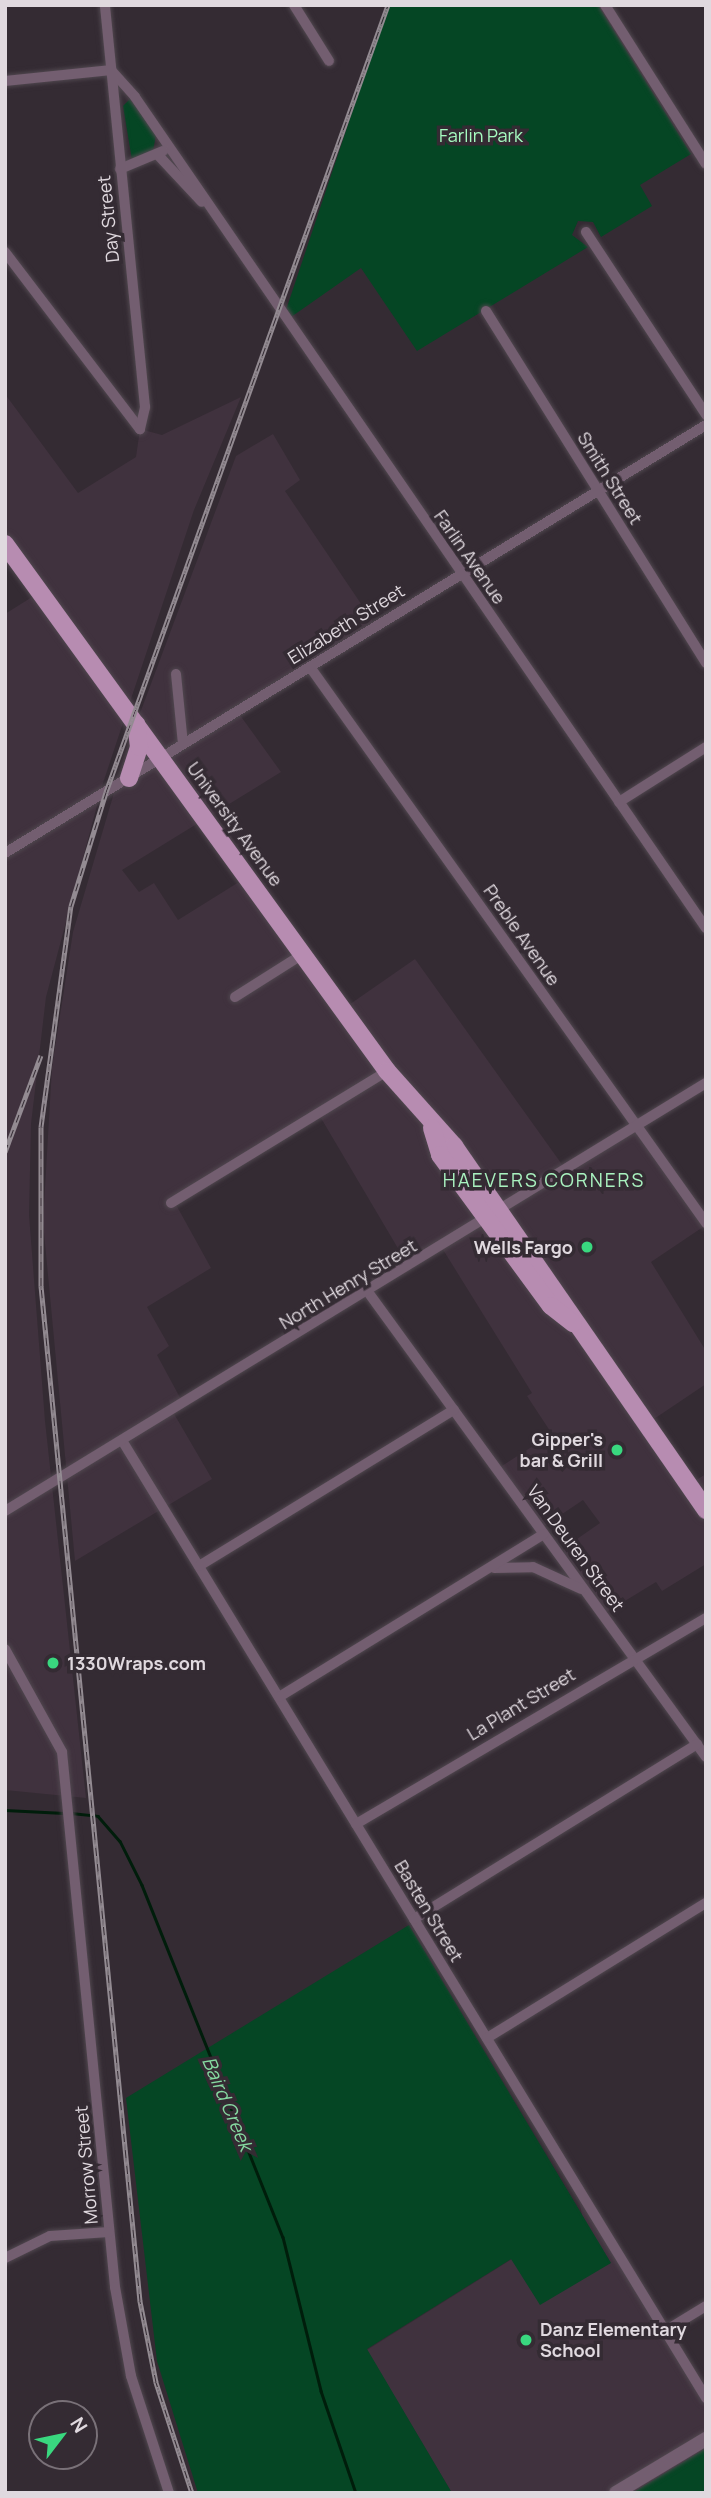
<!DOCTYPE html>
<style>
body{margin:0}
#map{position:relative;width:711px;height:2498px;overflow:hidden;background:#342b33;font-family:Manrope,sans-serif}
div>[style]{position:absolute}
.built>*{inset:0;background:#40323e}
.green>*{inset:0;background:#054624}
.stream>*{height:2.5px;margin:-1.25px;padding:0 1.25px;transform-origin:1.25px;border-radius:1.25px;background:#001d0b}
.roads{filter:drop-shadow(0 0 2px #50474f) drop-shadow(0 0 2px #50474f)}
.minor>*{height:10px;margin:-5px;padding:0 5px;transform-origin:5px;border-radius:5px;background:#735e70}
.tertiary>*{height:14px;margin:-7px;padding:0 7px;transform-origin:7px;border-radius:7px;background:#735e70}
.primary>*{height:18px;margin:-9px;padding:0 9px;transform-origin:9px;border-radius:9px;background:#b78cb1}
.rail>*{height:5px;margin-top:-2.5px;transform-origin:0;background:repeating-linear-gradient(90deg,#342b33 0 8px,#938b92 0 16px);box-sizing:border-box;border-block:2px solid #938b92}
.dots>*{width:19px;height:19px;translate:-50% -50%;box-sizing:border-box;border:4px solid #342b33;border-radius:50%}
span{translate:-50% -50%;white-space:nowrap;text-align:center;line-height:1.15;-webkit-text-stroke:7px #342b33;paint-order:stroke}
.park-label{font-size:18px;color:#a6fbc0}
.street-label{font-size:18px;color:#e0d9df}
.poi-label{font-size:18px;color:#e0d9df;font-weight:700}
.right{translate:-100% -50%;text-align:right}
.left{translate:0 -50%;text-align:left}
.neighbourhood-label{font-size:19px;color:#a9f2bf;letter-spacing:2px}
.water-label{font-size:19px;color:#86daa1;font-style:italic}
.frame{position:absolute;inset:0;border:7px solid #e0d9df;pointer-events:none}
.north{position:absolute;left:28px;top:2400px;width:70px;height:70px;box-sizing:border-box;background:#342b33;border:2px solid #797178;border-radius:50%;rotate:58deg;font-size:19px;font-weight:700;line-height:28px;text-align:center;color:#e0d9df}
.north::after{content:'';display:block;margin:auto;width:24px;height:32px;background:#39d87f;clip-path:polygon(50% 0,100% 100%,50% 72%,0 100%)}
</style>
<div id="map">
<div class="built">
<i style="clip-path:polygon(5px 394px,78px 493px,136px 457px,140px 429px,162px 435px,241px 397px,194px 510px,103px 783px,46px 997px,31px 1124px,29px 1215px,45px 1421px,86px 1798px,5px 1790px,5px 614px,40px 592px,14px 557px,5px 562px)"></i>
<i style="clip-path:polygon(273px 434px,300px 480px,285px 491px,376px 626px,237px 711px,281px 772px,122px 870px,139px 892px,154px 883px,178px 920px,247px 877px,343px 1009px,415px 959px,566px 1170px,637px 1126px,706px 1225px,651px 1262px,706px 1351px,706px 1384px,645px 1425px,688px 1485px,706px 1474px,706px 1564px,662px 1591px,656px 1582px,602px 1615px,563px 1560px,564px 1548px,600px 1523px,583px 1500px,540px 1529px,497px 1469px,552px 1434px,527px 1396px,532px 1393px,442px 1248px,409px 1267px,318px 1113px,174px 1201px,211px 1268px,147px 1307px,169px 1346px,157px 1355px,184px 1405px,173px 1412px,212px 1479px,75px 1561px,43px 1222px,52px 1067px,73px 932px,116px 786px,161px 758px,136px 724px,236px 456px)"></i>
<i style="clip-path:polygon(577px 2187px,706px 2398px,706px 2439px,616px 2493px,452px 2493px,367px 2350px,512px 2259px,611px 2263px,582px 2216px)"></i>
</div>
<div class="green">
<i style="clip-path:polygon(388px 5px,598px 5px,691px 154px,640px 185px,652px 206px,601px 237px,593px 222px,578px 221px,572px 235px,588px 247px,417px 351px,361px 268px,291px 317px,286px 310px)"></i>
<i style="clip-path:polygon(130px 99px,156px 135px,153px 151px,132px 160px,123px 106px)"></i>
<i style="clip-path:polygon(409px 1925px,611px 2263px,540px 2305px,511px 2259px,367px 2349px,452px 2493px,198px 2493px,157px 2361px,126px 2098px)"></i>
<i style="clip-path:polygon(706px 2448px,706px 2493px,632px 2493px)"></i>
</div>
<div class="stream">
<i style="left:5px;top:1810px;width:59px;rotate:2.9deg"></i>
<i style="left:71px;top:1813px;width:27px;rotate:6deg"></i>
<i style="left:98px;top:1816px;width:33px;rotate:49deg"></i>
<i style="left:120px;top:1841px;width:49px;rotate:63.4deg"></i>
<i style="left:142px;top:1885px;width:379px;rotate:68.2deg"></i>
<i style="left:283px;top:2237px;width:159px;rotate:76.1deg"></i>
<i style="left:321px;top:2391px;width:108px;rotate:71.1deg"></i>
</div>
<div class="roads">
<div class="minor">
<i style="left:294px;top:5px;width:66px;rotate:58deg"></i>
<i style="left:605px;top:5px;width:188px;rotate:57.6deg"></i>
<i style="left:5px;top:81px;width:107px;rotate:-5.9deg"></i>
<i style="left:111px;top:70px;width:36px;rotate:48deg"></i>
<i style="left:135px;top:97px;width:1008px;rotate:55.51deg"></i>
<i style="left:158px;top:155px;width:64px;rotate:46.9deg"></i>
<i style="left:120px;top:169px;width:47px;rotate:-22.7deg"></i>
<i style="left:586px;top:232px;width:219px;rotate:56.7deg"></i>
<i style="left:5px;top:252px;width:223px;rotate:52.7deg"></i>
<i style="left:140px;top:429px;width:23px;rotate:-77deg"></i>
<i style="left:145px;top:407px;width:404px;rotate:-95.7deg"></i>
<i style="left:486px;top:311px;width:415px;rotate:58deg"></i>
<i style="left:310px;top:667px;width:683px;rotate:54.54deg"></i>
<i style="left:176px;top:674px;width:70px;rotate:84.3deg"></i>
<i style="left:619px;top:802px;width:103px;rotate:-32.3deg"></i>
<i style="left:5px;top:853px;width:821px;rotate:-31.41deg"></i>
<i style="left:235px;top:997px;width:80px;rotate:-32.3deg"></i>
<i style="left:171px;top:1203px;width:253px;rotate:-31.4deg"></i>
<i style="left:368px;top:1292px;width:575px;rotate:53.99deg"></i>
<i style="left:123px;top:1442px;width:1120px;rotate:58.62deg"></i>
<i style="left:5px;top:1511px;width:821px;rotate:-31.41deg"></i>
<i style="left:199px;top:1566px;width:299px;rotate:-31.5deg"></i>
<i style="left:494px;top:1568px;width:39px;rotate:-1deg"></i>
<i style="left:533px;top:1567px;width:53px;rotate:24.6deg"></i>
<i style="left:5px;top:1649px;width:118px;rotate:61deg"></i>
<i style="left:62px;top:1752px;width:538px;rotate:84.34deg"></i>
<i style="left:115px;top:2287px;width:90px;rotate:79.8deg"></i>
<i style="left:131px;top:2376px;width:123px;rotate:72deg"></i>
<i style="left:279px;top:1697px;width:311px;rotate:-31.6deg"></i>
<i style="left:356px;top:1824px;width:406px;rotate:-30.5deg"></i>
<i style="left:414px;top:1919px;width:333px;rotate:-31.7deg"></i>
<i style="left:487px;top:2038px;width:257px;rotate:-31.7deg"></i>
<i style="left:5px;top:2258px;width:50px;rotate:-26.1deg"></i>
<i style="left:50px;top:2236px;width:59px;rotate:-3.9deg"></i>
<i style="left:665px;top:2331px;width:48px;rotate:-31.4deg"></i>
</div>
<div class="tertiary">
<i style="left:616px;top:2493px;width:105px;rotate:-31deg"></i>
</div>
<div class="primary">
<i style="left:5px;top:544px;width:651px;rotate:54.06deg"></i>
<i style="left:387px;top:1071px;width:101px;rotate:48.2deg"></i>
<i style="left:454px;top:1146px;width:443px;rotate:55.3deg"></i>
<i style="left:129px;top:778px;width:33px;rotate:-72deg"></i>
<i style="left:139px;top:747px;width:23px;rotate:-97deg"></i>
<i style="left:432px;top:1128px;width:28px;rotate:73deg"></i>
<i style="left:440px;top:1155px;width:187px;rotate:53.7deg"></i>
<i style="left:551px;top:1306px;width:28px;rotate:38deg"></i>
</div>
</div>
<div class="rail">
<i style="left:5px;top:1152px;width:103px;rotate:-69.6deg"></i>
<i style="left:192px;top:2493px;width:117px;rotate:-108deg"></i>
<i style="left:156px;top:2382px;width:83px;rotate:-101.2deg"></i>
<i style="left:140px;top:2301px;width:1020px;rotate:-95.57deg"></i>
<i style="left:41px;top:1286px;width:159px;rotate:-90deg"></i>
<i style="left:41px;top:1127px;width:223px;rotate:-82.3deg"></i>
<i style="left:71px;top:906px;width:119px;rotate:-72.9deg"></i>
<i style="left:106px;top:792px;width:836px;rotate:-70.29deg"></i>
</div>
<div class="dots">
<i style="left:587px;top:1247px;background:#39d87f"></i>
<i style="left:617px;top:1450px;background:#39d87f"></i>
<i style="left:53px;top:1663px;background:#39d87f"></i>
<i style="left:526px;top:2340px;background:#39d87f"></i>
</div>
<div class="park-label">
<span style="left:481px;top:135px">Farlin Park</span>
</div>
<div class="street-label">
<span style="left:108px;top:219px;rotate:-96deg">Day Street</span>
<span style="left:610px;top:478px;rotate:58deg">Smith Street</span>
<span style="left:470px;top:557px;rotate:55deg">Farlin Avenue</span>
<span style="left:346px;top:624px;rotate:-32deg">Elizabeth Street</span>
<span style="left:235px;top:824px;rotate:54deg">University Avenue</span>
<span style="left:522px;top:935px;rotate:55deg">Preble Avenue</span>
<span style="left:348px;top:1284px;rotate:-31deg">North Henry Street</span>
<span style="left:576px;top:1548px;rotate:54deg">Van Deuren Street</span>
<span style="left:521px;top:1704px;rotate:-31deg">La Plant Street</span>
<span style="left:429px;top:1911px;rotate:59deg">Basten Street</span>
<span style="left:86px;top:2165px;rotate:-95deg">Morrow Street</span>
</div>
<div class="poi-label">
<span class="right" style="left:573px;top:1247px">Wells Fargo</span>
<span class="right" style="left:603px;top:1450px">Gipper's<br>bar &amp; Grill</span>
<span class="left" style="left:67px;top:1663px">1330Wraps.com</span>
<span class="left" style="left:540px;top:2340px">Danz Elementary<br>School</span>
</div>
<div class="neighbourhood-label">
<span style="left:544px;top:1181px">HAEVERS CORNERS</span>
</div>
<div class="water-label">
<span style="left:227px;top:2104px;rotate:67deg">Baird Creek</span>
</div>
<div class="frame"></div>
<div class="north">N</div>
</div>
